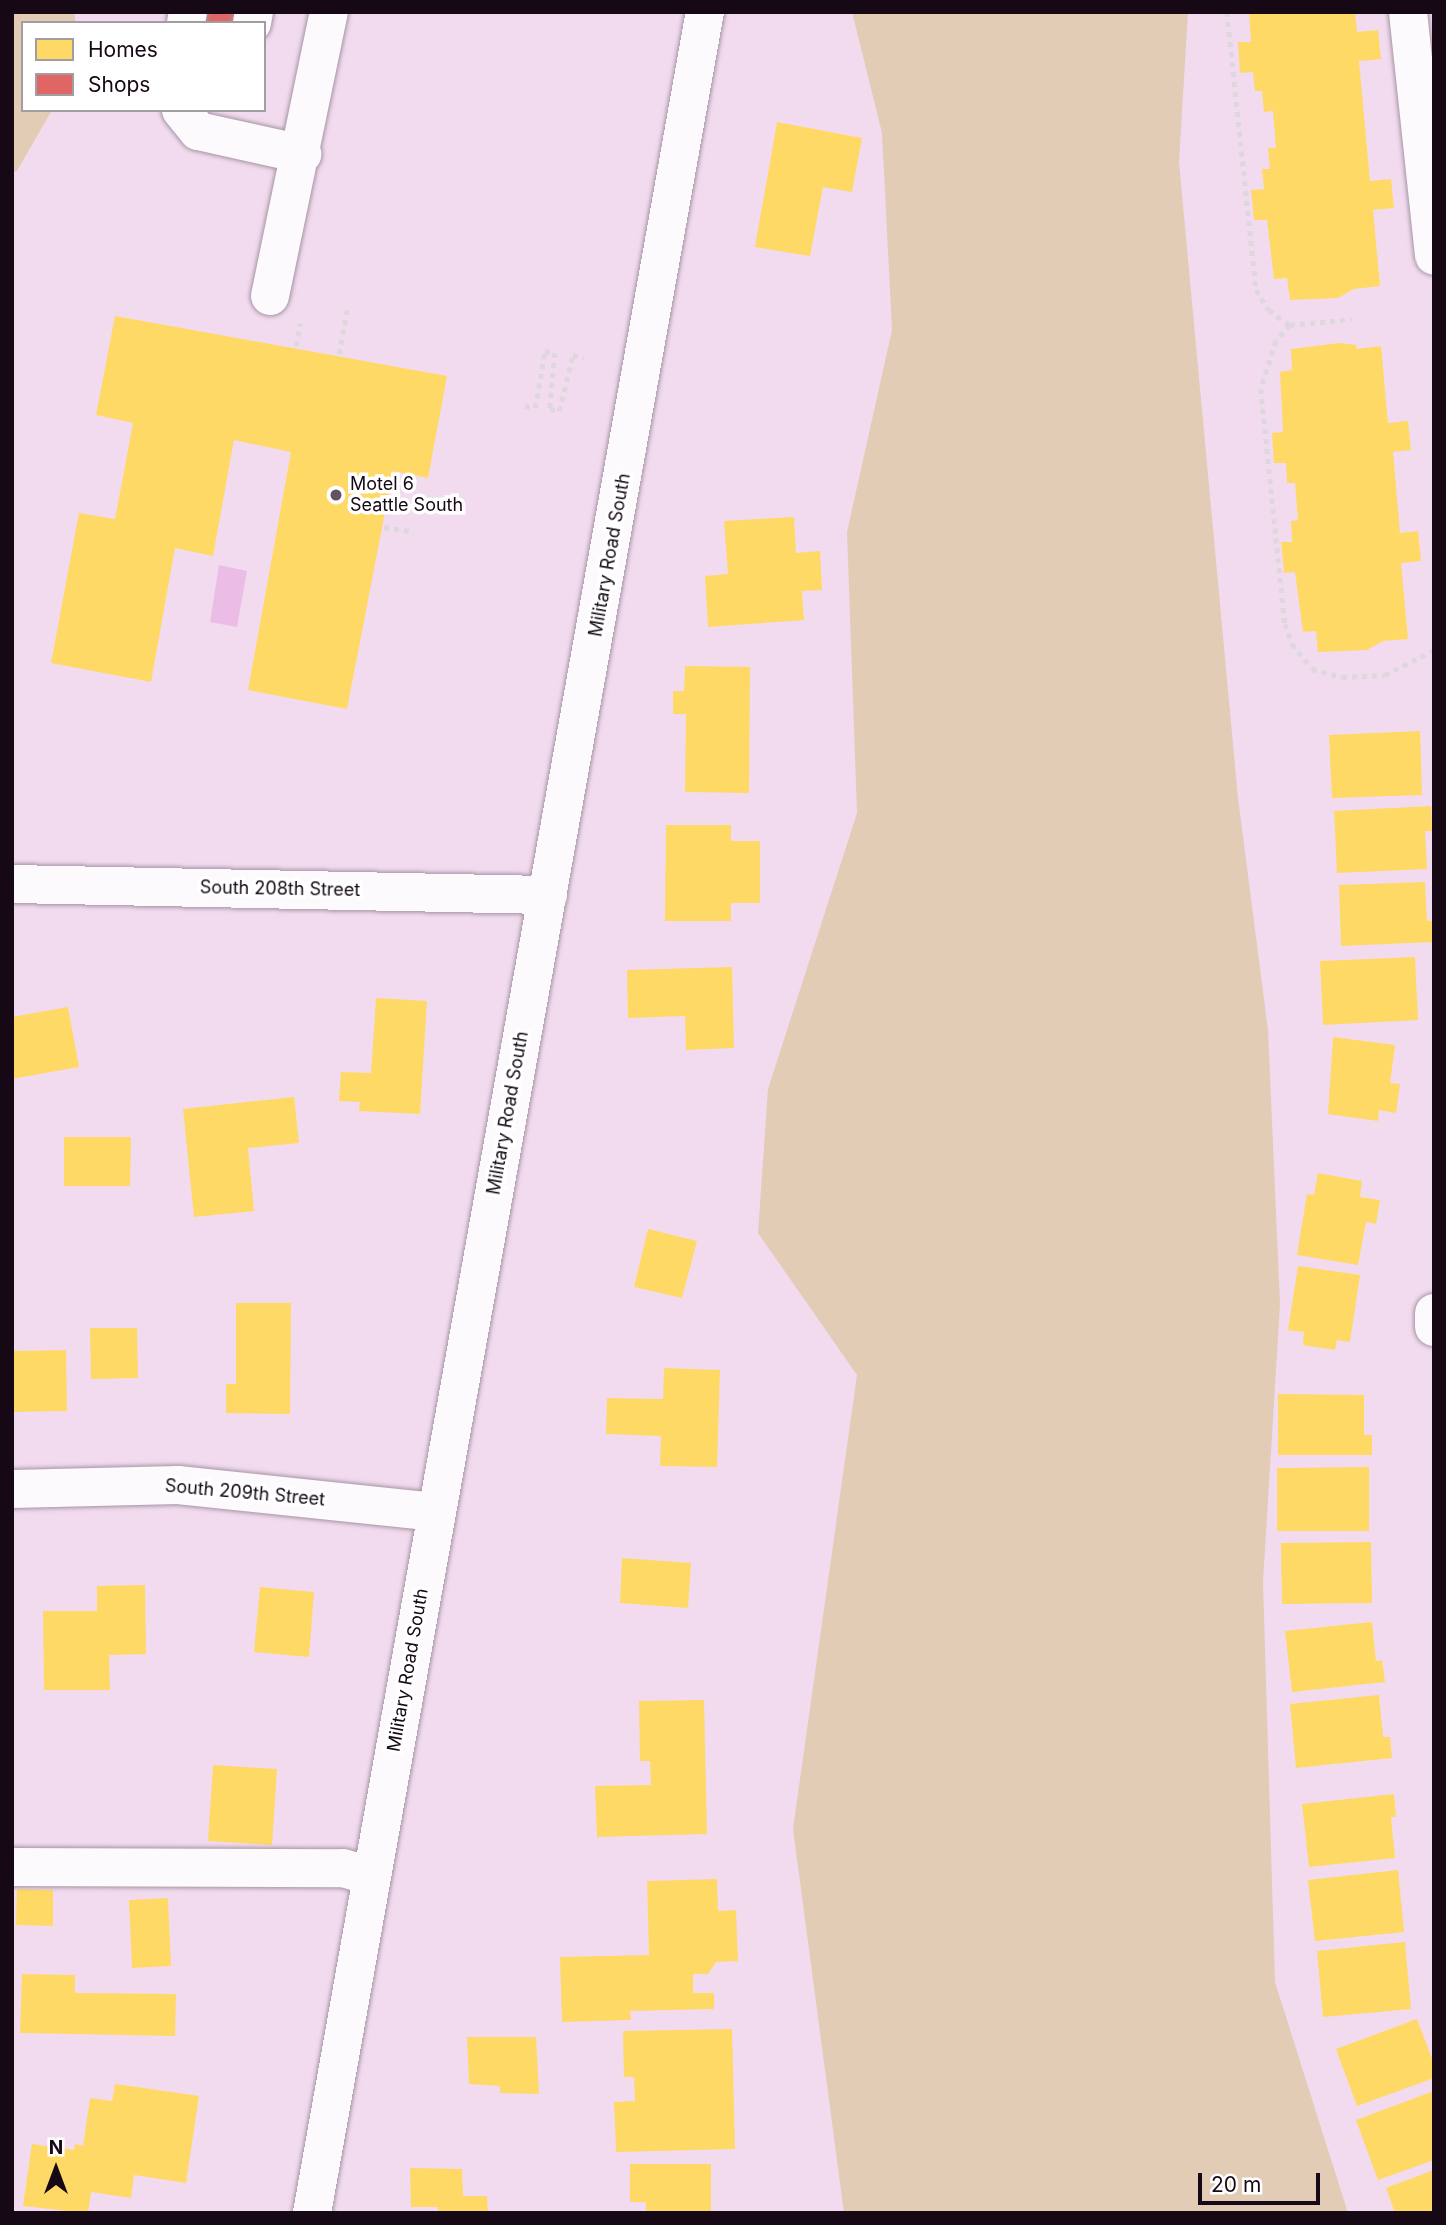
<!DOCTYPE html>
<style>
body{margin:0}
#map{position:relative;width:1446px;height:2225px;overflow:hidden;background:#f2dbef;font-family:Inter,sans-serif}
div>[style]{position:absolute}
.green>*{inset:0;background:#e2ccb5}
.water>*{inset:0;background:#ebbce5}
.homes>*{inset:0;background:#ffd966}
.shops>*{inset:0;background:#e06666}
.path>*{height:4.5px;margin-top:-2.25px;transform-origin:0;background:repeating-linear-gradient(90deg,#ded7dd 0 5px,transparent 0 10px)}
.roads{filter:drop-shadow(0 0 2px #a695a4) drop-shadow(0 0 2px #a695a4)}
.minor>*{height:38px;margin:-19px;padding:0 19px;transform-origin:19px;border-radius:19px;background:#fdfafd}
.major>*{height:38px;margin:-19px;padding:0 19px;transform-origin:19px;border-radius:19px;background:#fdfafd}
.dots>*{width:19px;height:19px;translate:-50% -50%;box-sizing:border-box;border:4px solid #fff;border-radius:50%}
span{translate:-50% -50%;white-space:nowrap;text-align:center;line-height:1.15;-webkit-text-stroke:7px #fff;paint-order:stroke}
.poi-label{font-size:18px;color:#160915}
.left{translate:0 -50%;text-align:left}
.street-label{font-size:18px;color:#160915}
.frame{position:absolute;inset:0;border:14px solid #160915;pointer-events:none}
.legend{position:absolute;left:21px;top:21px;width:245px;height:91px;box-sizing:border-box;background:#fff;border:2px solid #a29da1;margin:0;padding:9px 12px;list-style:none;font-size:21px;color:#160915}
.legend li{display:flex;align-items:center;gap:14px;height:35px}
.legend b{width:35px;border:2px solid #a29da1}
.north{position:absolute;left:21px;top:2134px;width:70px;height:70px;-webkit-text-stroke:5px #fff;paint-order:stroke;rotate:0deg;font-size:19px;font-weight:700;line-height:28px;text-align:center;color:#160915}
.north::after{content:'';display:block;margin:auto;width:24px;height:32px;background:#160915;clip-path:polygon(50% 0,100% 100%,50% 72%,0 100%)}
.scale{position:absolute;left:1198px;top:2173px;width:122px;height:32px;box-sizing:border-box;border:4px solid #160915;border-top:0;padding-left:9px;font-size:21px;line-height:24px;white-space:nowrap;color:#160915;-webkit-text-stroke:5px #fff;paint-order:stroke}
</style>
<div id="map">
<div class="green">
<i style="clip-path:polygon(12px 12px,75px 12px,75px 23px,23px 23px,23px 110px,52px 110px,17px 171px,12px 172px)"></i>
<i style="clip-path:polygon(852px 12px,1188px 12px,1179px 162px,1238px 798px,1268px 1030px,1280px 1304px,1263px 1582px,1275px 1982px,1348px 2213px,844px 2213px,793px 1829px,857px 1375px,758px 1233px,768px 1089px,857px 813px,847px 532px,892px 330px,882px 133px)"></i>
</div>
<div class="water">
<i style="clip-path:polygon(219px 565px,247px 571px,237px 627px,210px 622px)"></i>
</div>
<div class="homes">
<i style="clip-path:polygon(1249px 12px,1355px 12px,1357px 32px,1378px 30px,1381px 59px,1359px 61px,1370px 181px,1391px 179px,1394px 208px,1373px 210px,1380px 286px,1354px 289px,1338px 298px,1290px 300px,1287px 278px,1274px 279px,1267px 220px,1254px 220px,1251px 190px,1264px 189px,1262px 169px,1270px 169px,1268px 148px,1276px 148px,1273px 111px,1264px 112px,1262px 91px,1255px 91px,1253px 72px,1240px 73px,1238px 42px,1251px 42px)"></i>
<i style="clip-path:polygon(777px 122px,862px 138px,852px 192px,823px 187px,810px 256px,755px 247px)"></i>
<i style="clip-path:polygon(115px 316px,447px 376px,428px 478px,393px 471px,347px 709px,248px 690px,291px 452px,234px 440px,213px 556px,175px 548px,151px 682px,51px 663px,79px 513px,115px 519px,133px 423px,96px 415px)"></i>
<i style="clip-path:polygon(1339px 343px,1356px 345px,1357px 349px,1381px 346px,1388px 423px,1408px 421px,1411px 450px,1393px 452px,1400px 533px,1418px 531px,1421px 561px,1401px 563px,1408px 639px,1383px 641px,1367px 650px,1318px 652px,1316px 631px,1303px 632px,1295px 572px,1284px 573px,1281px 542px,1292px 542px,1291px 521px,1298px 520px,1295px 483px,1287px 483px,1286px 463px,1274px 463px,1272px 433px,1283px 432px,1280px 372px,1292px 370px,1291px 349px)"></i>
<i style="clip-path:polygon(794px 517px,796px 553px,820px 551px,822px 590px,802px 591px,804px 620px,708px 627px,705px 576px,728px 574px,724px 521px)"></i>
<i style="clip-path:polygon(685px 666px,750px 667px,749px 793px,685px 792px,686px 714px,673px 714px,673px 691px,684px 691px)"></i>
<i style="clip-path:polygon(1420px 731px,1422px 795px,1332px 798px,1329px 735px)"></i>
<i style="clip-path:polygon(1431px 806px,1432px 831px,1425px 831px,1427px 869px,1337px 873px,1334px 811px)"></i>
<i style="clip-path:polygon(666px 825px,731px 825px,731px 841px,760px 841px,760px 903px,731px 903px,731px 921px,665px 921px)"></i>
<i style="clip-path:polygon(1425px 882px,1427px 921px,1433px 921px,1433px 942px,1341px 946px,1339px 885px)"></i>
<i style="clip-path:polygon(1415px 957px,1418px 1020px,1323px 1025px,1320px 961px)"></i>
<i style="clip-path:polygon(732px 967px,734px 1048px,686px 1050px,685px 1016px,628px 1018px,627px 970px)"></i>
<i style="clip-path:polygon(376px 998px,427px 1001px,420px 1114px,359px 1111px,360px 1102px,339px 1101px,341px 1072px,371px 1073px)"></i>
<i style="clip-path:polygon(68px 1007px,79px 1067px,12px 1079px,12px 1017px)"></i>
<i style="clip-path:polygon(1333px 1037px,1395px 1045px,1390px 1083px,1400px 1084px,1396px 1113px,1379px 1110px,1378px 1121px,1328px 1114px)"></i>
<i style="clip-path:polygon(294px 1097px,299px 1143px,248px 1148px,254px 1211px,194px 1217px,183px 1109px)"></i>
<i style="clip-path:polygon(64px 1137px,131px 1137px,130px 1186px,64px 1186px)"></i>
<i style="clip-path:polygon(1318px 1173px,1362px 1181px,1360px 1197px,1380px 1200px,1376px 1224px,1366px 1222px,1358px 1265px,1297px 1255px,1307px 1194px,1314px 1195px)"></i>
<i style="clip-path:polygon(648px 1229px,697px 1241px,682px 1298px,634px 1287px)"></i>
<i style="clip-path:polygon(1298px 1266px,1360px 1275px,1350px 1342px,1337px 1340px,1335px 1350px,1303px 1345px,1304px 1332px,1288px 1330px)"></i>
<i style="clip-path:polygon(236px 1303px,291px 1303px,290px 1414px,226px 1413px,226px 1384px,236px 1384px)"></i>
<i style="clip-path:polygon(90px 1328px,137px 1328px,138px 1378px,91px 1379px)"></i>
<i style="clip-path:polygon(66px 1350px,67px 1411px,12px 1412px,12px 1351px)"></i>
<i style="clip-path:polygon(664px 1368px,720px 1370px,717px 1467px,660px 1466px,661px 1436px,606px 1434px,607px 1398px,663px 1399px)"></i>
<i style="clip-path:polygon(1278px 1394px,1364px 1395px,1364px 1435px,1372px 1435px,1372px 1455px,1278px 1455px)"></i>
<i style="clip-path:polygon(1369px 1467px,1369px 1531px,1277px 1531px,1277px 1468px)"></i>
<i style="clip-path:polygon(1371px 1542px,1372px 1603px,1282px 1604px,1281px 1543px)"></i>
<i style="clip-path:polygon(622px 1558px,691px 1563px,688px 1608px,620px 1603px)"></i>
<i style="clip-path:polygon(145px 1585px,146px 1654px,109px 1655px,110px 1690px,44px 1690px,43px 1611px,97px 1611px,97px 1586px)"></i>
<i style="clip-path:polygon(260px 1587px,314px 1592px,309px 1657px,254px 1652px)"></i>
<i style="clip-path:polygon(1372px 1622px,1376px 1661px,1382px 1660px,1385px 1682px,1292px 1692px,1285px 1631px)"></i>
<i style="clip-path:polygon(1379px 1695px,1383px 1737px,1390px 1737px,1392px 1758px,1296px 1768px,1290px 1704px)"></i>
<i style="clip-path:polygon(704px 1700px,707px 1834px,597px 1837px,595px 1786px,651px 1785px,650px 1761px,640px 1761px,639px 1701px)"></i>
<i style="clip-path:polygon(213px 1765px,277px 1769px,272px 1845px,208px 1841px)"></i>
<i style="clip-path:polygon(1394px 1794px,1396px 1817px,1391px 1817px,1395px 1858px,1309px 1867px,1302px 1804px)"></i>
<i style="clip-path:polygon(1398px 1870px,1404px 1932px,1315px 1941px,1308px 1880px)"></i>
<i style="clip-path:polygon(717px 1879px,718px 1911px,736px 1910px,738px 1961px,716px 1962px,708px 1974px,693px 1974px,693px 1993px,714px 1993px,714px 2009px,630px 2011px,631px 2020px,562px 2022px,560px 1957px,649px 1955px,647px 1881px)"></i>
<i style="clip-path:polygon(17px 1889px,53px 1890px,53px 1926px,16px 1925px)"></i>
<i style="clip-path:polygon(168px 1898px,171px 1966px,132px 1968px,129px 1900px)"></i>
<i style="clip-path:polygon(1405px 1942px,1411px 2009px,1323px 2017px,1317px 1951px)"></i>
<i style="clip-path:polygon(22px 1974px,75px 1975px,75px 1993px,176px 1994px,175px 2036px,20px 2033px)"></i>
<i style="clip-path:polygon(1417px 2019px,1434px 2064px,1434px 2078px,1357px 2106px,1336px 2049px)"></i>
<i style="clip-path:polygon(732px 2029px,735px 2149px,616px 2152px,614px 2102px,635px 2101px,634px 2077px,624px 2077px,623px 2031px)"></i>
<i style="clip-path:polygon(467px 2037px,536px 2037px,539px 2094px,500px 2093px,500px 2086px,469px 2084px)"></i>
<i style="clip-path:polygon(115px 2084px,199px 2096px,186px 2183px,134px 2175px,131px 2198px,91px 2192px,88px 2213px,23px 2206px,32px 2144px,74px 2150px,75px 2144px,83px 2146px,90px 2098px,112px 2101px)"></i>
<i style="clip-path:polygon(1434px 2091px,1434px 2160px,1378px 2180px,1356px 2120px)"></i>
<i style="clip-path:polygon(630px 2164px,711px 2164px,711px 2213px,646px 2213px,646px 2202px,630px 2202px)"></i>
<i style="clip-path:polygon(410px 2168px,462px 2169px,463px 2196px,487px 2196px,488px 2213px,438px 2213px,438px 2207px,411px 2207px)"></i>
<i style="clip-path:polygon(1434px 2170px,1434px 2213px,1395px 2213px,1386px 2188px)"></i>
</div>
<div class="shops">
<i style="clip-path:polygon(193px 12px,244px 12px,242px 23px,191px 23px)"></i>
</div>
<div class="path">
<i style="left:1227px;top:12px;width:280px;rotate:84deg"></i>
<i style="left:1256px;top:290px;width:24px;rotate:57deg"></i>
<i style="left:1269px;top:310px;width:26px;rotate:36deg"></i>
<i style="left:1290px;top:325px;width:62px;rotate:-5.5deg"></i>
<i style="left:1290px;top:325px;width:21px;rotate:131deg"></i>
<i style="left:1276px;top:341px;width:50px;rotate:107.4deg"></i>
<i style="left:1261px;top:389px;width:236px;rotate:84.2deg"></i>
<i style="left:1285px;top:624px;width:21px;rotate:71deg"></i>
<i style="left:1292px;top:644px;width:32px;rotate:51deg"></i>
<i style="left:1312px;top:669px;width:31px;rotate:15deg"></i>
<i style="left:1342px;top:677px;width:43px;rotate:-2.7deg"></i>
<i style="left:1385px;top:675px;width:55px;rotate:-27deg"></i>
<i style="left:296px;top:346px;width:23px;rotate:-80deg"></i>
<i style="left:339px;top:354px;width:45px;rotate:-79.7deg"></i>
<i style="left:525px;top:406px;width:10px;rotate:11deg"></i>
<i style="left:535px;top:408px;width:58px;rotate:-80deg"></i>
<i style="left:545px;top:351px;width:10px;rotate:11deg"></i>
<i style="left:555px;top:353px;width:56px;rotate:95.1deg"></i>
<i style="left:550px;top:409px;width:9px;rotate:13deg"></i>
<i style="left:559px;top:411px;width:58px;rotate:-76deg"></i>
<i style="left:573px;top:355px;width:11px;rotate:15deg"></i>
<i style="left:384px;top:527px;width:30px;rotate:9deg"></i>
</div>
<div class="roads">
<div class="minor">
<i style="left:1408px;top:12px;width:245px;rotate:83.9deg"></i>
<i style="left:186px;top:23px;width:11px;rotate:-80deg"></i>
<i style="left:252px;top:23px;width:11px;rotate:-80deg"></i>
<i style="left:181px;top:110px;width:27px;rotate:51deg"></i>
<i style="left:198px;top:131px;width:107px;rotate:12.5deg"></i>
<i style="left:270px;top:296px;width:290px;rotate:-78.3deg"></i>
<i style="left:12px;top:884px;width:536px;rotate:1.18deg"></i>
<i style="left:1434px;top:1313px;width:14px;rotate:90deg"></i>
<i style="left:12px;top:1489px;width:166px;rotate:-1.4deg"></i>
<i style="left:178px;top:1485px;width:258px;rotate:6deg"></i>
<i style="left:12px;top:1867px;width:331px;rotate:0.2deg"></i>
<i style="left:343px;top:1868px;width:29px;rotate:16deg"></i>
</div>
<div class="major">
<i style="left:312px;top:2213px;width:2236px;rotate:-79.88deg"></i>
</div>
</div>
<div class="dots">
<i style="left:336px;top:495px;background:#635261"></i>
</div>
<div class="poi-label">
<span class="left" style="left:350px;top:495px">Motel 6<br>Seattle South</span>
</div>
<div class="street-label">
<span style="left:610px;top:555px;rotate:-80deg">Military Road South</span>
<span style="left:280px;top:889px;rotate:1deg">South 208th Street</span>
<span style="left:508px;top:1113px;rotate:-80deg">Military Road South</span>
<span style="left:245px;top:1493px;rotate:5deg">South 209th Street</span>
<span style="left:408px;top:1670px;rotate:-80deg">Military Road South</span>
</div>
<div class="frame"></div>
<ul class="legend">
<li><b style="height:19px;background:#ffd966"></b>Homes</li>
<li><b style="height:19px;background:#e06666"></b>Shops</li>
</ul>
<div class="north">N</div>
<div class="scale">20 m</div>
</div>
